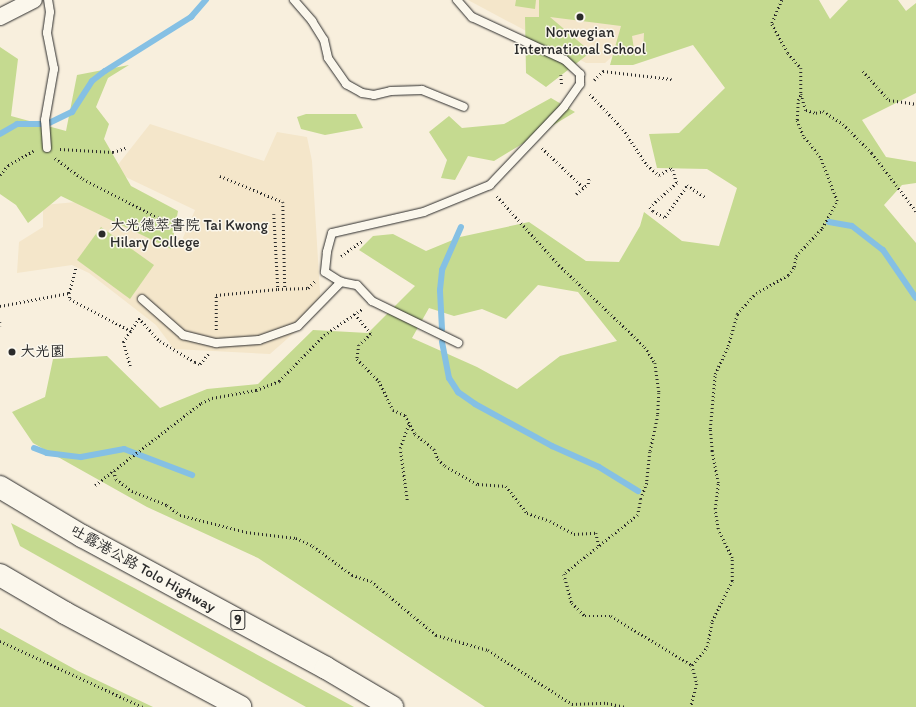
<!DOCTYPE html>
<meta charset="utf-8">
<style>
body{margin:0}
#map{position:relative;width:916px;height:707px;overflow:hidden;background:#f8efdd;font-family:Itim,"LXGW WenKai TC",sans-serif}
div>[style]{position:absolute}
.built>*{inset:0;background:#f4e6ca}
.green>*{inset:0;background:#c5da90}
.stream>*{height:6px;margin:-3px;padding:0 3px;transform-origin:3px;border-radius:3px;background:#85c0e4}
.path>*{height:2.5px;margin-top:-1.25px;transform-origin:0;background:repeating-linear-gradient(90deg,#2b2b2b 0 1px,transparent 0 4px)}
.roads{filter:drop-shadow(0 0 1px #2b2b2b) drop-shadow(0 0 1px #2b2b2b)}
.lane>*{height:8px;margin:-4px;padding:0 4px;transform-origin:4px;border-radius:4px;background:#fbf7ec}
.street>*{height:16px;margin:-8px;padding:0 8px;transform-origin:8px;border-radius:8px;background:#fbf7ec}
.highway>*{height:22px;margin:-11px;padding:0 11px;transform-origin:11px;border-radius:11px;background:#fbf7ec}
.dots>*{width:11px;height:11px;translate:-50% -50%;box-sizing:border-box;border:2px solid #fbf7ec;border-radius:50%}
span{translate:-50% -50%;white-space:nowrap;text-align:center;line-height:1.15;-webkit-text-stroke:3px #fbf7ec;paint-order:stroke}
.shield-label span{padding:1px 3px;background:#fbf7ec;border:1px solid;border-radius:3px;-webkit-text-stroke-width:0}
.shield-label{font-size:14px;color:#2b2b2b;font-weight:700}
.poi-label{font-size:15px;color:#2b2b2b}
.left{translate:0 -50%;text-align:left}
.street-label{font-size:15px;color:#2b2b2b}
</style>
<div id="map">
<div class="built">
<i style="clip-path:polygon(468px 0,667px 0,657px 33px,642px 44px,616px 53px,605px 63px,586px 63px)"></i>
<i style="clip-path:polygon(150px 124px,264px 161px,277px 132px,307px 137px,312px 161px,321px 309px,270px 354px,174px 349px,156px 325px,89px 273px,72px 265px,17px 273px,19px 242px,43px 227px,43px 205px,109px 199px,182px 240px,195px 210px,113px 171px)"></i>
</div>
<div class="green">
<i style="clip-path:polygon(516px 0,536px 0,535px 9px,515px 6px)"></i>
<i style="clip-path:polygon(evenodd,539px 0,819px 0,830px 19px,848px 0,898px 0,906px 11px,916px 3px,916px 93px,862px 120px,886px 157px,916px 162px,916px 183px,902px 185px,884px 205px,916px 243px,916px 707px,485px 707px,258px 558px,147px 507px,33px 443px,12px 412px,45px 397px,53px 359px,107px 356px,160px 408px,207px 389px,258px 384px,313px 330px,368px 333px,415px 286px,359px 250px,373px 236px,393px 234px,426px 251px,460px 237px,529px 222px,586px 261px,619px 262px,640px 226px,644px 212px,682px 241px,719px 246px,737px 188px,707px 169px,657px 168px,649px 134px,679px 133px,725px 88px,693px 45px,633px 65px,610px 65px,621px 26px,550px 17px,591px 52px,546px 87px,526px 73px,525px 17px,539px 17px,539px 0,644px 33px,643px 55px,635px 56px,632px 36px,644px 33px,539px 0,538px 285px,578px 292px,617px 341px,560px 356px,517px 389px,477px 367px,412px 338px,429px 308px,454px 316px,482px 309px,506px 319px,538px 285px)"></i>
<i style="clip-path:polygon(0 47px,18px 59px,11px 116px,66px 131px,77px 75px,129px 65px,108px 78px,96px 107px,109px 124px,104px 139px,131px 186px,178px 211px,171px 249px,61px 196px,28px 223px,16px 205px,0 194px)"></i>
<i style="clip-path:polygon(551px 98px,575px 112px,494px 161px,468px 156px,455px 180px,441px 178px,447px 160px,429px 132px,449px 116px,462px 128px,504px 124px)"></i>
<i style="clip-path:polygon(306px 114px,356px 114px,363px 128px,325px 135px,301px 129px,297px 117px)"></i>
<i style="clip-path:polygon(101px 227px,154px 265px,130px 299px,77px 260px)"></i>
<i style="clip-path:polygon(11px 523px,134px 588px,354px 707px,306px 707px,20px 546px)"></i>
<i style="clip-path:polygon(0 628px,78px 671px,153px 707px,0 707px)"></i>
</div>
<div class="stream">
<i style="left:0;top:134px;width:20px;rotate:-30deg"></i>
<i style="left:17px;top:124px;width:30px"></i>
<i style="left:47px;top:124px;width:28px;rotate:-26deg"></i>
<i style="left:72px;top:112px;width:37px;rotate:-57deg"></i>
<i style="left:92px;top:81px;width:16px;rotate:-38deg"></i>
<i style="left:105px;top:71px;width:102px;rotate:-32.1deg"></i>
<i style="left:191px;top:17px;width:23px;rotate:-49deg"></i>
<i style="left:829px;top:222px;width:23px;rotate:10deg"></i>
<i style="left:852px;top:226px;width:39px;rotate:38deg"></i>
<i style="left:883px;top:250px;width:58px;rotate:55.5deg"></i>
<i style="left:442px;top:329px;width:39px;rotate:-93deg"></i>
<i style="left:440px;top:290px;width:20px;rotate:-84deg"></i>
<i style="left:442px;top:270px;width:47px;rotate:-66.2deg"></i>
<i style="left:442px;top:342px;width:37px;rotate:79deg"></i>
<i style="left:449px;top:378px;width:17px;rotate:57deg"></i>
<i style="left:458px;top:392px;width:21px;rotate:35deg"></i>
<i style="left:475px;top:404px;width:88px;rotate:28.6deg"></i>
<i style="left:552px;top:446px;width:51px;rotate:24.1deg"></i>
<i style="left:599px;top:467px;width:46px;rotate:31.6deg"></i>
<i style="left:34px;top:448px;width:14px;rotate:21deg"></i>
<i style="left:47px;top:453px;width:34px;rotate:7deg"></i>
<i style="left:81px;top:457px;width:44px;rotate:-10.5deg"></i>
<i style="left:124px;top:449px;width:73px;rotate:20.9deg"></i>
</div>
<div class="path">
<i style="left:782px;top:0;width:26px;rotate:113deg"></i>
<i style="left:772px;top:24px;width:33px;rotate:61deg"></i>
<i style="left:788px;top:53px;width:20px;rotate:49deg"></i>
<i style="left:801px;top:68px;width:26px;rotate:90deg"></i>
<i style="left:801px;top:94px;width:17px;rotate:73deg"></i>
<i style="left:806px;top:110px;width:10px;rotate:17deg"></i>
<i style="left:816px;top:113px;width:7px;rotate:-16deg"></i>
<i style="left:823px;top:111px;width:24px;rotate:33deg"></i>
<i style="left:843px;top:124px;width:41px;rotate:45deg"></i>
<i style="left:872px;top:153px;width:73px;rotate:52.8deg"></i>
<i style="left:863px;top:71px;width:39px;rotate:48deg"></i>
<i style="left:889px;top:100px;width:27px;rotate:8deg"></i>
<i style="left:561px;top:75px;width:11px;rotate:85deg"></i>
<i style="left:594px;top:80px;width:13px;rotate:-45deg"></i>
<i style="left:603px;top:71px;width:69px;rotate:6.6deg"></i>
<i style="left:590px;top:94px;width:48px;rotate:46.7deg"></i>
<i style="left:623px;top:129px;width:43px;rotate:56.3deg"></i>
<i style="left:647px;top:165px;width:16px;rotate:40deg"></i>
<i style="left:659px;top:175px;width:14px;rotate:-30deg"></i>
<i style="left:671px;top:168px;width:3px;rotate:45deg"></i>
<i style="left:673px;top:170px;width:14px;rotate:73deg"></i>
<i style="left:677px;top:183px;width:36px;rotate:138deg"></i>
<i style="left:650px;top:207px;width:5px;rotate:53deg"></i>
<i style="left:653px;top:211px;width:13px;rotate:27deg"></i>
<i style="left:665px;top:217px;width:39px;rotate:-55deg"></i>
<i style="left:687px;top:185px;width:22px;rotate:34deg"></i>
<i style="left:542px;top:148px;width:58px;rotate:43.6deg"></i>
<i style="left:60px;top:149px;width:53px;rotate:3.2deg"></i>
<i style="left:113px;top:152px;width:13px;rotate:-18deg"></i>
<i style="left:55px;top:158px;width:35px;rotate:37deg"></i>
<i style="left:83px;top:179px;width:90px;rotate:27.1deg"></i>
<i style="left:0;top:175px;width:13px;rotate:-51deg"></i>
<i style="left:8px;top:165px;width:29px;rotate:-29deg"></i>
<i style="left:220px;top:176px;width:68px;rotate:22.4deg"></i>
<i style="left:283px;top:202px;width:87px;rotate:88.7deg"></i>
<i style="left:576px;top:194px;width:16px;rotate:-40deg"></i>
<i style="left:588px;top:184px;width:7px;rotate:-82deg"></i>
<i style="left:497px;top:196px;width:93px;rotate:48.1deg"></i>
<i style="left:559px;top:265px;width:119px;rotate:43.6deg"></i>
<i style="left:645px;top:347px;width:19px;rotate:58deg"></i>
<i style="left:655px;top:363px;width:30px;rotate:82deg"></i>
<i style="left:659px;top:393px;width:22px;rotate:93deg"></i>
<i style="left:658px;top:415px;width:38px;rotate:102deg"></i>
<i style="left:650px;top:452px;width:31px;rotate:96deg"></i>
<i style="left:647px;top:483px;width:17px;rotate:111deg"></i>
<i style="left:641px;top:499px;width:16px;rotate:101deg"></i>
<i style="left:638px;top:515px;width:95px;rotate:141.4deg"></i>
<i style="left:564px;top:574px;width:30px;rotate:75deg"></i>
<i style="left:572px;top:603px;width:18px;rotate:45deg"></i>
<i style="left:585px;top:616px;width:26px"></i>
<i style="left:611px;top:616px;width:95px;rotate:31.2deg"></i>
<i style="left:692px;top:665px;width:20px;rotate:75deg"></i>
<i style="left:697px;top:684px;width:24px;rotate:105deg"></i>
<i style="left:274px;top:214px;width:75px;rotate:86.9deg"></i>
<i style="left:278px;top:289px;width:30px;rotate:-2deg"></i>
<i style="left:308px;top:288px;width:10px;rotate:-45deg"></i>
<i style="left:341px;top:256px;width:26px;rotate:-36deg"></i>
<i style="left:69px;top:293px;width:27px;rotate:-75deg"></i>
<i style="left:0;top:306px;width:70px;rotate:-10.7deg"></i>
<i style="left:69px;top:293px;width:6px;rotate:81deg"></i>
<i style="left:70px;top:299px;width:69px;rotate:27.7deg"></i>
<i style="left:355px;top:314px;width:26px;rotate:51deg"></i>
<i style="left:371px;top:334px;width:16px;rotate:137deg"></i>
<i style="left:359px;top:345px;width:14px;rotate:98deg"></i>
<i style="left:357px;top:359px;width:31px;rotate:45deg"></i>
<i style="left:379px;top:381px;width:32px;rotate:64deg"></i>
<i style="left:393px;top:410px;width:13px;rotate:23deg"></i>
<i style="left:405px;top:415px;width:21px;rotate:62deg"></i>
<i style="left:415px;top:434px;width:24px;rotate:38deg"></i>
<i style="left:434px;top:449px;width:11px;rotate:68deg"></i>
<i style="left:438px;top:459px;width:10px;rotate:45deg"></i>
<i style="left:445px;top:466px;width:38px;rotate:29deg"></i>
<i style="left:478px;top:484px;width:28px;rotate:4deg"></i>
<i style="left:506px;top:486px;width:34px;rotate:52deg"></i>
<i style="left:527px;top:513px;width:24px;rotate:19deg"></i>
<i style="left:550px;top:521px;width:27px;rotate:28deg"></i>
<i style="left:574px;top:534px;width:22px;rotate:-3deg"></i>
<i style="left:596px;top:533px;width:13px;rotate:77deg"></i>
<i style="left:0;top:322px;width:4px;rotate:90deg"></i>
<i style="left:216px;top:330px;width:35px;rotate:-90deg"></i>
<i style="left:216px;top:295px;width:62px;rotate:-5.5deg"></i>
<i style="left:130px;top:366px;width:25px;rotate:-106deg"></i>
<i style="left:123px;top:342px;width:29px;rotate:-56deg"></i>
<i style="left:139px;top:318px;width:31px;rotate:48deg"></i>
<i style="left:160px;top:341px;width:41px;rotate:31deg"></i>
<i style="left:195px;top:362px;width:5px;rotate:22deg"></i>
<i style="left:200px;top:364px;width:13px;rotate:-51deg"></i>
<i style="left:114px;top:471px;width:8px;rotate:76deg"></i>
<i style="left:116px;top:479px;width:20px;rotate:37deg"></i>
<i style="left:132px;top:491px;width:38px;rotate:22deg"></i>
<i style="left:167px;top:505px;width:16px;rotate:38deg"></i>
<i style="left:180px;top:515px;width:68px;rotate:14.4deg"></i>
<i style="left:246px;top:532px;width:50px;rotate:6.8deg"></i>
<i style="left:296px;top:538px;width:19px;rotate:25deg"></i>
<i style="left:313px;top:546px;width:49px;rotate:36.6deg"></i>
<i style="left:352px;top:575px;width:20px;rotate:18deg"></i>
<i style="left:371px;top:581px;width:85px;rotate:39.7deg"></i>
<i style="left:436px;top:635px;width:54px;rotate:16.1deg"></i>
<i style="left:488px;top:650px;width:100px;rotate:32.7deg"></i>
<i style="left:572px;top:704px;width:35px;rotate:-2deg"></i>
<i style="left:607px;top:703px;width:19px;rotate:12deg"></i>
<i style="left:95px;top:485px;width:134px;rotate:-37.7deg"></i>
<i style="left:201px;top:403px;width:12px;rotate:-24deg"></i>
<i style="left:212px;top:398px;width:45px;rotate:-10.3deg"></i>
<i style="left:256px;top:390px;width:25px;rotate:-21deg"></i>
<i style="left:279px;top:381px;width:64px;rotate:-45.6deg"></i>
<i style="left:324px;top:335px;width:46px;rotate:-34.4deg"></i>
<i style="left:407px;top:500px;width:52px;rotate:-97.7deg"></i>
<i style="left:400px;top:448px;width:27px;rotate:-70deg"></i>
<i style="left:0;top:641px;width:157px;rotate:24.8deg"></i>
<i style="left:692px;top:665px;width:23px;rotate:-50deg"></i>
<i style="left:707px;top:647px;width:26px;rotate:-79deg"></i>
<i style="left:712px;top:621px;width:45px;rotate:-63.4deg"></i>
<i style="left:732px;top:581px;width:23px;rotate:-90deg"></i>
<i style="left:732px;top:558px;width:32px;rotate:-116deg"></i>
<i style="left:718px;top:529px;width:20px;rotate:-99deg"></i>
<i style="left:715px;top:509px;width:26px;rotate:-83deg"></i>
<i style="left:718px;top:483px;width:33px;rotate:-101deg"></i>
<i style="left:712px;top:451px;width:22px;rotate:-95deg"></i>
<i style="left:710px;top:429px;width:55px;rotate:-84.8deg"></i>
<i style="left:715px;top:374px;width:31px;rotate:-65deg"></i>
<i style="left:728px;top:346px;width:33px;rotate:-74deg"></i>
<i style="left:737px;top:314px;width:28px;rotate:-48deg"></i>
<i style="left:756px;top:293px;width:37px;rotate:-29deg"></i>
<i style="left:788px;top:275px;width:10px;rotate:-53deg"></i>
<i style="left:794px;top:267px;width:11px;rotate:-80deg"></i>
<i style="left:796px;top:256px;width:38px;rotate:-47deg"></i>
<i style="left:822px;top:228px;width:31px;rotate:-61deg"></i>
<i style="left:837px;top:201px;width:47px;rotate:-111.1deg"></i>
<i style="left:820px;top:157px;width:27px;rotate:-129deg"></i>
<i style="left:803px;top:136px;width:17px;rotate:-111deg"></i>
<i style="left:797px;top:120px;width:20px;rotate:-87deg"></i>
<i style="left:798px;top:100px;width:7px;rotate:-63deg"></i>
</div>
<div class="roads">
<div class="lane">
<i style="left:294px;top:0;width:28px;rotate:49deg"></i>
<i style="left:312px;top:21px;width:22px;rotate:58deg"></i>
<i style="left:324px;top:40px;width:18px;rotate:77deg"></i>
<i style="left:328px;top:58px;width:32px;rotate:55deg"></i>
<i style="left:346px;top:84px;width:18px;rotate:29deg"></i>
<i style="left:362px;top:93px;width:12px;rotate:9deg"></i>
<i style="left:374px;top:95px;width:17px;rotate:-13deg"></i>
<i style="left:391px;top:91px;width:31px;rotate:-2deg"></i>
<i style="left:422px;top:90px;width:45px;rotate:22deg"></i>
<i style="left:457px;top:0;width:23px;rotate:49deg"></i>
<i style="left:472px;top:17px;width:102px;rotate:24.8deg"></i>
<i style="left:565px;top:60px;width:21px;rotate:43deg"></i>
<i style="left:580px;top:74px;width:10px;rotate:90deg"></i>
<i style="left:580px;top:84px;width:28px;rotate:125deg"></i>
<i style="left:564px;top:107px;width:108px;rotate:133.5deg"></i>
<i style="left:490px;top:185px;width:71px;rotate:157.8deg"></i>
<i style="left:424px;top:212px;width:94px;rotate:167.1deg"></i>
<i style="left:332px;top:233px;width:20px;rotate:105deg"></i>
<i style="left:327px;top:252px;width:20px;rotate:96deg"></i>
<i style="left:325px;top:272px;width:19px;rotate:32deg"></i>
<i style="left:341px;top:282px;width:16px;rotate:11deg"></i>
<i style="left:357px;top:285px;width:22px;rotate:47deg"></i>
<i style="left:372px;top:301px;width:96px;rotate:26deg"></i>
<i style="left:47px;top:148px;width:28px;rotate:-94deg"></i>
<i style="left:45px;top:120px;width:52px;rotate:-80deg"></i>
<i style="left:54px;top:69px;width:37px;rotate:-101deg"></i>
<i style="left:47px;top:33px;width:21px;rotate:-82deg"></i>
<i style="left:50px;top:12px;width:12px;rotate:-99deg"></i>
<i style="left:142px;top:299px;width:55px;rotate:41.3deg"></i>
<i style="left:183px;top:335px;width:34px;rotate:14deg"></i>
<i style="left:216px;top:343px;width:43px;rotate:-4deg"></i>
<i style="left:259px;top:340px;width:41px;rotate:-19.7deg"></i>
<i style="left:298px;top:326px;width:62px;rotate:-45.7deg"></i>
</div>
<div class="street">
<i style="left:0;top:17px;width:38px;rotate:-27deg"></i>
</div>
<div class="highway">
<i style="left:0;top:487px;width:96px;rotate:30.9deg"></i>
<i style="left:82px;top:536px;width:277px;rotate:28.4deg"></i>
<i style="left:326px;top:668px;width:77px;rotate:30.6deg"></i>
<i style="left:0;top:575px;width:75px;rotate:30.3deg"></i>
<i style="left:65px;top:613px;width:199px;rotate:28.2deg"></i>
</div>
</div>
<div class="dots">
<i style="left:580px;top:17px;background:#2b2b2b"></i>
<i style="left:102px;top:234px;background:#2b2b2b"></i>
<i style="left:12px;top:352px;background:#2b2b2b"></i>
</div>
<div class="shield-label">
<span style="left:238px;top:620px">9</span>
</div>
<div class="poi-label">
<span style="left:580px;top:41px">Norwegian<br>International School</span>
<span class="left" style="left:110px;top:234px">大光德萃書院 Tai Kwong<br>Hilary College</span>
<span class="left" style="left:20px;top:352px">大光園</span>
</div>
<div class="street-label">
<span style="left:143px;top:569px;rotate:29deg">吐露港公路 Tolo Highway</span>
</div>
</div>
